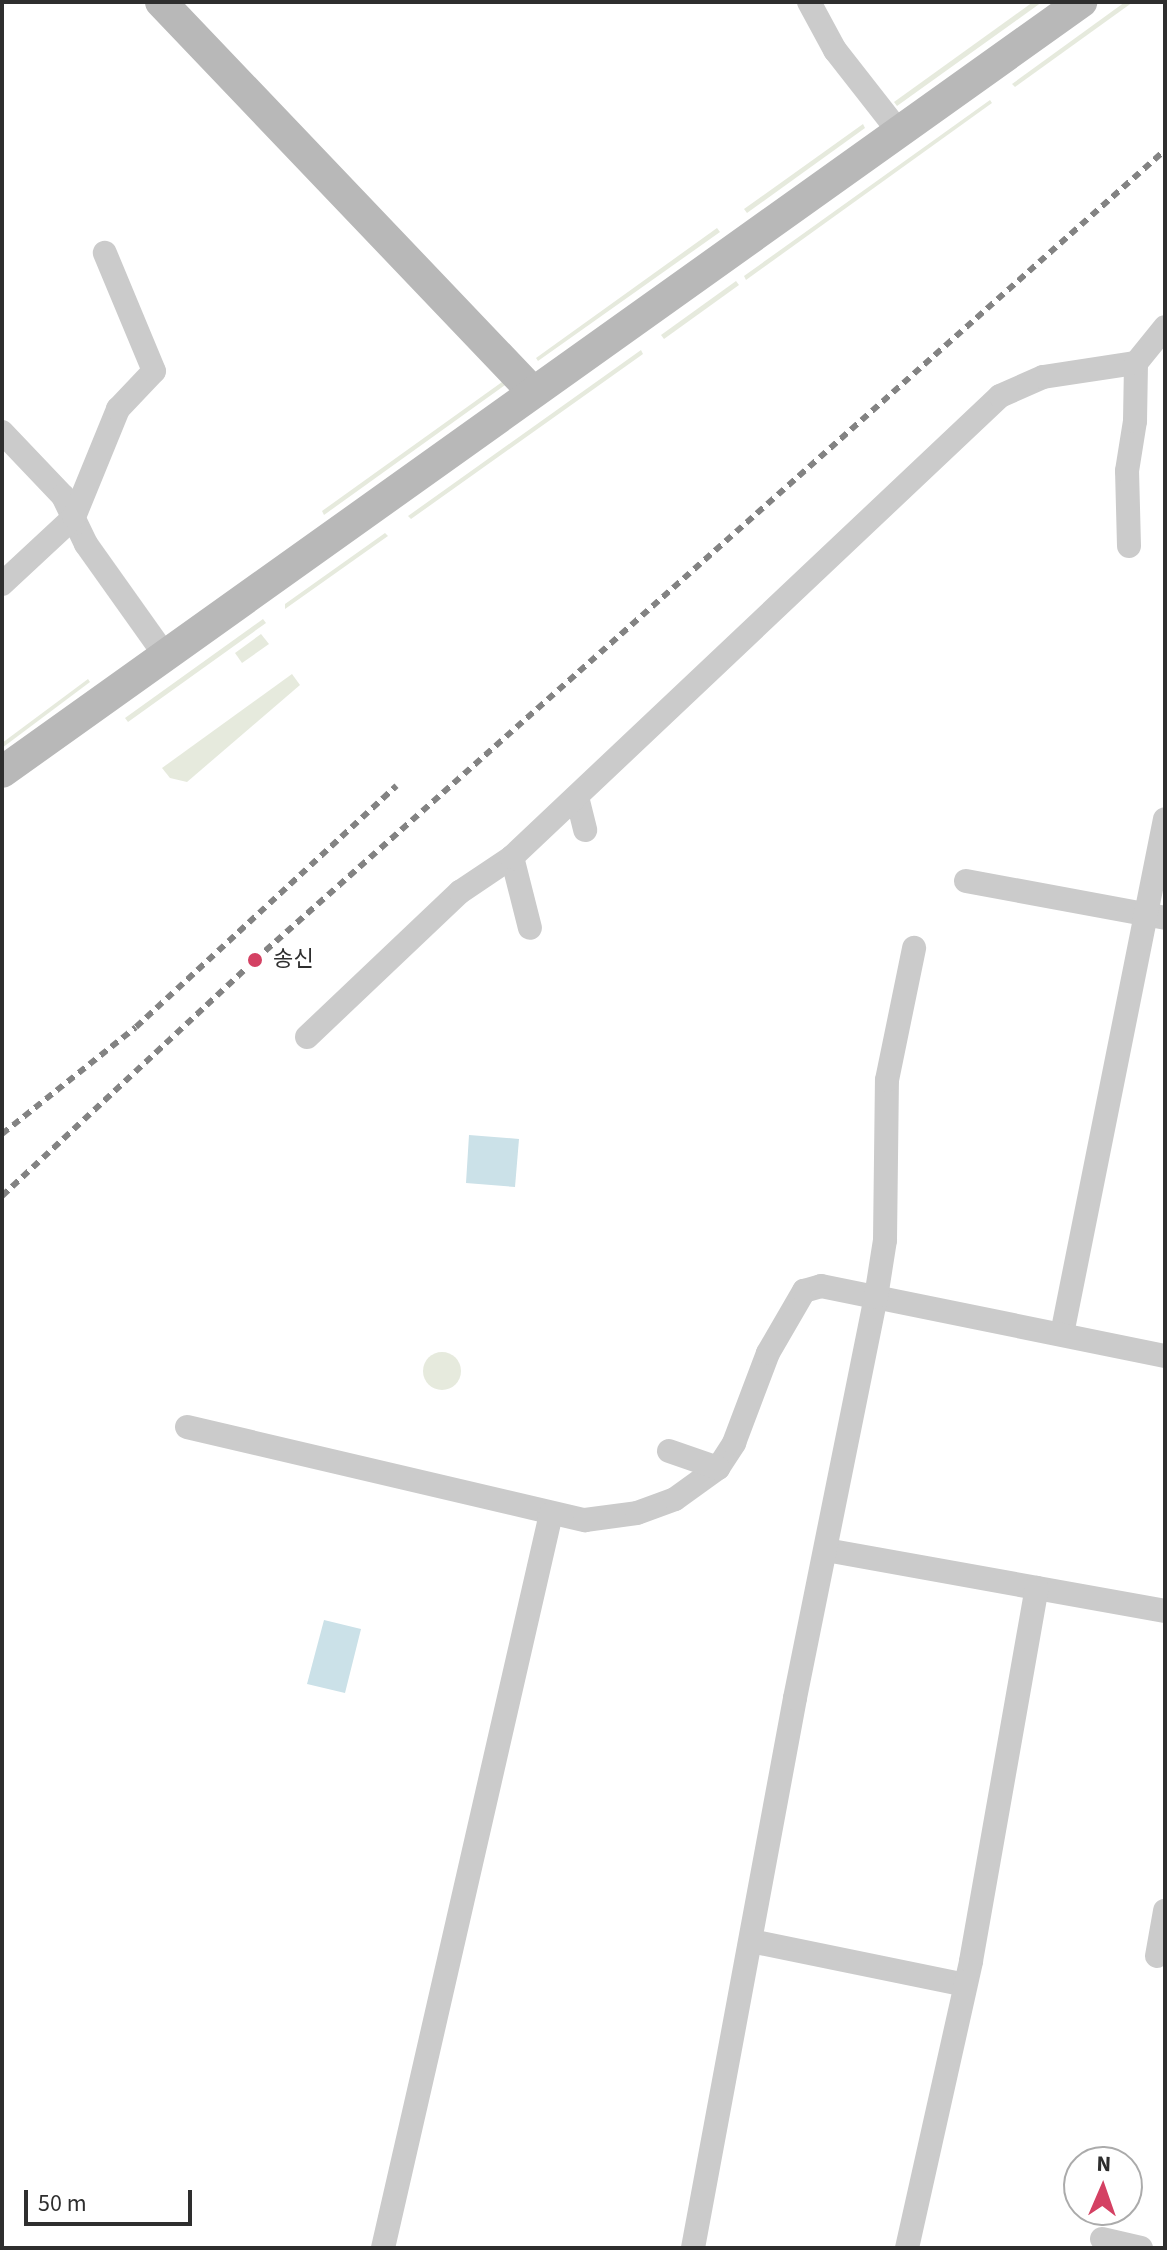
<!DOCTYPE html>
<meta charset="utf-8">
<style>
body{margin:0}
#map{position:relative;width:1167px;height:2250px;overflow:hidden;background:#fff;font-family:"Source Sans 3","Noto Sans KR",sans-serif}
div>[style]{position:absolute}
.green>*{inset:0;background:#e6eadd}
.round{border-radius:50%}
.water>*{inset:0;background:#cbe1e8}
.street>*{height:24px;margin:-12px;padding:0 12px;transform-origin:12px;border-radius:12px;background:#cbcbcb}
.secondary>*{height:32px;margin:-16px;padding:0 16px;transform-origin:16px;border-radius:16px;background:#b8b8b8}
.rail>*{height:6px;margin-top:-3px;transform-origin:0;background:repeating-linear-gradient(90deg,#838383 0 8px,transparent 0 14px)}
.dots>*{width:22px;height:22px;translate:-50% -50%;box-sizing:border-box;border:4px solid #fff;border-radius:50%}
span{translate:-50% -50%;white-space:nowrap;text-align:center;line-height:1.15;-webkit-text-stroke:8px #fff;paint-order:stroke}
.poi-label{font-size:22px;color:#2e2e2e}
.left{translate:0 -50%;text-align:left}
.frame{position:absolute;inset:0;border:4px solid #2e2e2e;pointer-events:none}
.north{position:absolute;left:1063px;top:2146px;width:80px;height:80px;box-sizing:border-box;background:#fff;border:2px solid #ababab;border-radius:50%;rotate:2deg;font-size:22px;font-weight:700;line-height:32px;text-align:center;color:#2e2e2e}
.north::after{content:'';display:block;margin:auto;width:28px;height:36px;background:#d44163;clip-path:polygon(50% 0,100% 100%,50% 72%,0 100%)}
.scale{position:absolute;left:24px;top:2190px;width:168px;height:36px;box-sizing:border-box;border:4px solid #2e2e2e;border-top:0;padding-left:10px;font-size:24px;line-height:28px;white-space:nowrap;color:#2e2e2e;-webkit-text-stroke:6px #fff;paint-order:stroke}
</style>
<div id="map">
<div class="green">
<i style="clip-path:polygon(1033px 2px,1042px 2px,897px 106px,894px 102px)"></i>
<i style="clip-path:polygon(1125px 2px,1133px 2px,1015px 87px,1012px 84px)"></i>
<i style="clip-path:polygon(990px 100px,992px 103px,746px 280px,744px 276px)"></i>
<i style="clip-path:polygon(863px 124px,865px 128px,747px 213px,744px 209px)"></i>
<i style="clip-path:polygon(717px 228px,720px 232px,538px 361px,536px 358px)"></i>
<i style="clip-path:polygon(736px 281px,739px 285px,664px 339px,661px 335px)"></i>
<i style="clip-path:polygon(641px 350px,643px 354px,411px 519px,408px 516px)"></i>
<i style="clip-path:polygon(509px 377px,512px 380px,324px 515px,322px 511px)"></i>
<i style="clip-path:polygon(385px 533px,388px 536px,285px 609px,285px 604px)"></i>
<i style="clip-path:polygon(263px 619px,266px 623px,128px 722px,125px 718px)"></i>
<i style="clip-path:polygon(261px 634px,269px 644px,242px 663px,235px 653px)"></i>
<i style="clip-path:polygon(292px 674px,300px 685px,187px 782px,170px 778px,162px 768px)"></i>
<i style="clip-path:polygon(88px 679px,90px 682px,2px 748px,2px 743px)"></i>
<i class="round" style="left:423px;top:1352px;width:38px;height:38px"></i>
</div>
<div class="water">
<i style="clip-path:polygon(469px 1135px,519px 1139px,515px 1187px,466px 1183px)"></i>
<i style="clip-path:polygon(324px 1620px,361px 1629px,345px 1693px,307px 1684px)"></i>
</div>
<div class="street">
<i style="left:809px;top:2px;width:55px;rotate:61.6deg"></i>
<i style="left:835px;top:50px;width:104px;rotate:52deg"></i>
<i style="left:2px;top:432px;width:88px;rotate:46.4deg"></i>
<i style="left:63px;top:496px;width:53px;rotate:64.4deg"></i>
<i style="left:86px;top:544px;width:136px;rotate:54.6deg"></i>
<i style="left:1129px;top:546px;width:75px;rotate:-91.5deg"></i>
<i style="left:1127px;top:471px;width:51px;rotate:-80.9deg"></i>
<i style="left:1135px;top:421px;width:58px;rotate:-89deg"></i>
<i style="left:2px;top:584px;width:98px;rotate:-42.9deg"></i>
<i style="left:74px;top:517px;width:117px;rotate:-67.8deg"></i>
<i style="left:118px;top:409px;width:52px;rotate:-46.5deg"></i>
<i style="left:154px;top:371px;width:128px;rotate:-112.6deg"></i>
<i style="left:577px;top:797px;width:34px;rotate:76deg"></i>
<i style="left:512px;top:857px;width:73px;rotate:75.8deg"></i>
<i style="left:966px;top:881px;width:202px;rotate:10.5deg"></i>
<i style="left:307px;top:1037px;width:211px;rotate:-43.5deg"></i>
<i style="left:460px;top:892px;width:63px;rotate:-33.9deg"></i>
<i style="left:512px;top:857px;width:671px;rotate:-43.37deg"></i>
<i style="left:1000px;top:396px;width:47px;rotate:-23.8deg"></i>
<i style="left:1043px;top:377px;width:94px;rotate:-8.6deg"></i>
<i style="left:1136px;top:363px;width:46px;rotate:-51.1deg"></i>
<i style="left:1062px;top:1334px;width:525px;rotate:-78.69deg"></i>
<i style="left:187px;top:1427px;width:409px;rotate:13.2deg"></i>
<i style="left:585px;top:1520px;width:52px;rotate:-7.7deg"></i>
<i style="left:637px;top:1513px;width:40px;rotate:-20.2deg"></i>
<i style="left:675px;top:1499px;width:53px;rotate:-35.8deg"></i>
<i style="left:718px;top:1468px;width:30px;rotate:-57deg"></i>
<i style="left:734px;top:1443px;width:96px;rotate:-69.3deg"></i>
<i style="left:768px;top:1353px;width:72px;rotate:-59.9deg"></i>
<i style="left:804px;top:1291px;width:18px;rotate:-16deg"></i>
<i style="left:821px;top:1286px;width:351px;rotate:11.5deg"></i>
<i style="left:669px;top:1451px;width:52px;rotate:19.1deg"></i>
<i style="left:826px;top:1550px;width:344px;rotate:10.2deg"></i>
<i style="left:751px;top:1941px;width:218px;rotate:11.6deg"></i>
<i style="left:1157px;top:1956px;width:46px;rotate:-79.9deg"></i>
<i style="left:1102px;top:2239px;width:40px;rotate:13deg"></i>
<i style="left:383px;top:2248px;width:753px;rotate:-77.11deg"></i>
<i style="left:693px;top:2248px;width:559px;rotate:-79.49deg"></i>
<i style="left:795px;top:1698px;width:409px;rotate:-78.6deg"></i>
<i style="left:876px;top:1297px;width:58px;rotate:-81deg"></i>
<i style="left:885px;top:1240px;width:160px;rotate:-89.3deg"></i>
<i style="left:887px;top:1080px;width:135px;rotate:-78.4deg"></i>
<i style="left:907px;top:2248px;width:294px;rotate:-77.4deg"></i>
<i style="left:971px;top:1961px;width:379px;rotate:-80deg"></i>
</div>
<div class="secondary">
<i style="left:161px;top:2px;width:539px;rotate:46.35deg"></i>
<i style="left:2px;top:772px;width:1326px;rotate:-35.51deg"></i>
</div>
<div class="rail">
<i style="left:2px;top:1134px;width:171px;rotate:-38.6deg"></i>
<i style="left:136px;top:1027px;width:355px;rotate:-42.8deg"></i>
<i style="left:2px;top:1196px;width:346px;rotate:-43deg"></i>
<i style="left:255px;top:960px;width:1218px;rotate:-41.67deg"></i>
</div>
<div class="dots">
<i style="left:255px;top:960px;background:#d44163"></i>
</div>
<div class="poi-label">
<span class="left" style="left:273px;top:960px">송신</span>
</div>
<div class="frame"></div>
<div class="north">N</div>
<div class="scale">50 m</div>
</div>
